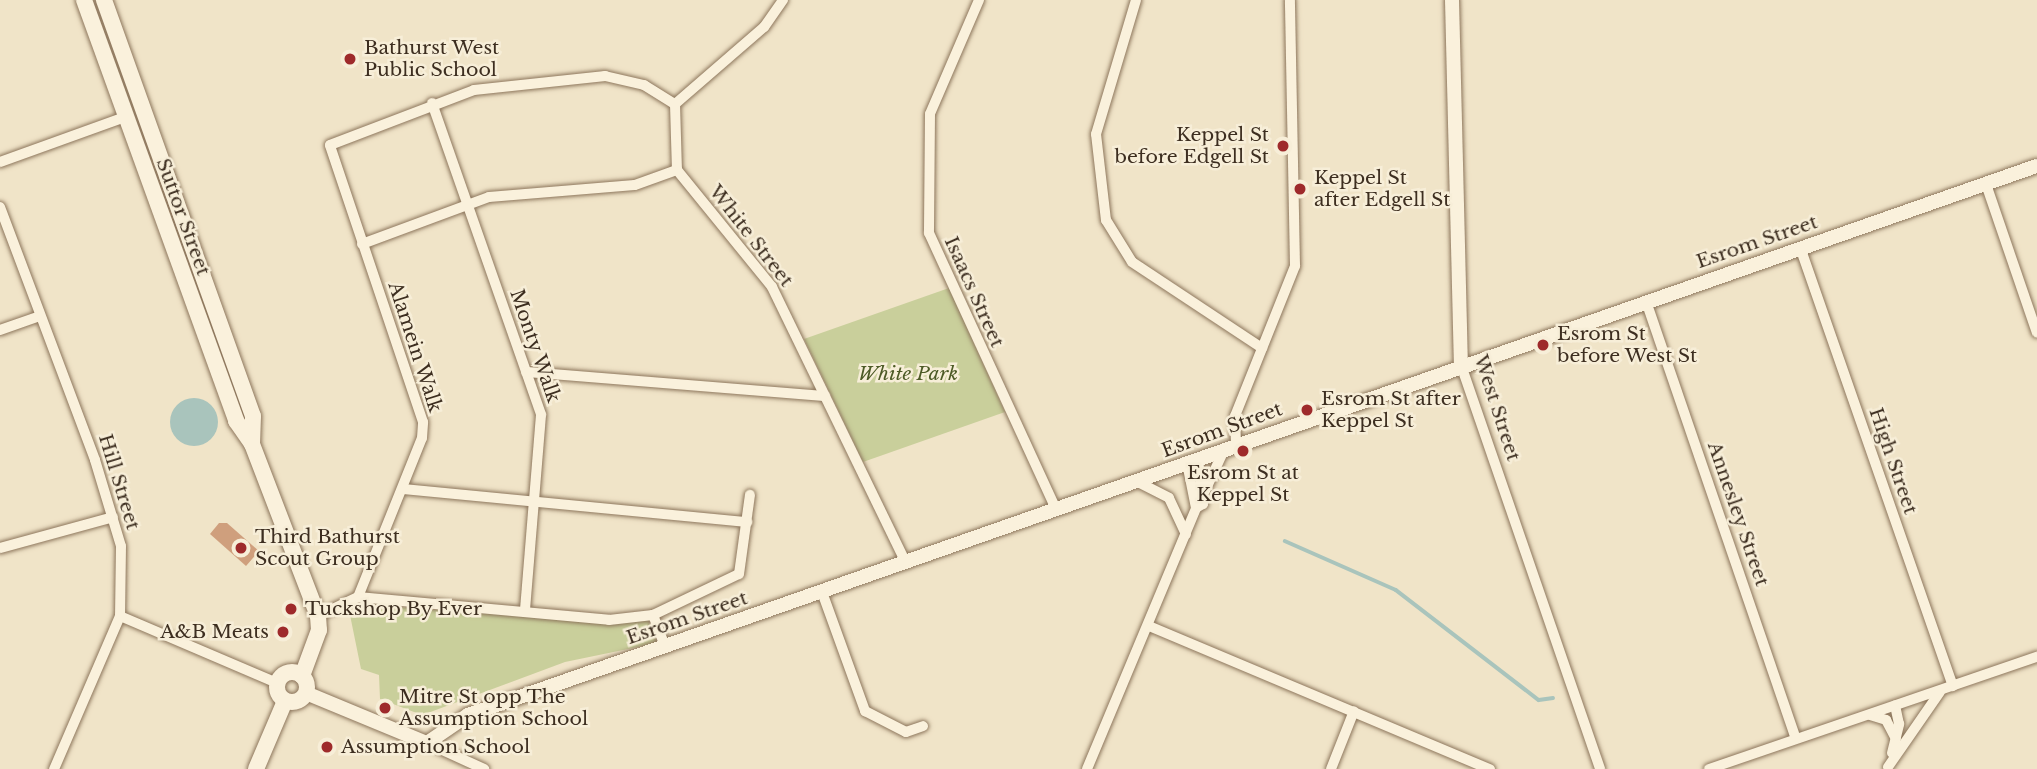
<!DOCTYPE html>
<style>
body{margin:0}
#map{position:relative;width:2037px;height:769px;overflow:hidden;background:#f0e4c8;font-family:"Libre Baskerville",serif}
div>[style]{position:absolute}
.green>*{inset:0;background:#c9cf9b}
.water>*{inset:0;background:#a9c4bc}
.round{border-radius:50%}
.stream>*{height:3.5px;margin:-1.75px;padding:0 1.75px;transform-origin:1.75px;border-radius:1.75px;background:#a9c4bc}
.building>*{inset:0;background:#cf9f7d}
.roads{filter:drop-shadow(0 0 2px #8d765c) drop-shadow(0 0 2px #8d765c)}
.minor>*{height:10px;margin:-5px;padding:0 5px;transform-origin:5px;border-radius:5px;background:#faf1dc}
.tertiary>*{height:14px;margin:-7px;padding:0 7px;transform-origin:7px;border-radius:7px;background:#faf1dc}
.secondary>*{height:16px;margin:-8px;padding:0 8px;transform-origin:8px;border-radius:8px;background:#faf1dc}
.secondary>.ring{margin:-8px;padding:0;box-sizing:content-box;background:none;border:16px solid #faf1dc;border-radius:50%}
.dots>*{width:19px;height:19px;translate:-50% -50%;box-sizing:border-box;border:4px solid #f7eed8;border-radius:50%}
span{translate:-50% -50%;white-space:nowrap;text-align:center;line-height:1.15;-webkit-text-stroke:5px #f7eed8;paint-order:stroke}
.poi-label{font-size:19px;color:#3d2e20}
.left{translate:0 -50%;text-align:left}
.right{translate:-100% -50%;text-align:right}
.street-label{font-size:19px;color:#3d2e20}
.park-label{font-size:19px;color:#4d5a26;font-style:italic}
</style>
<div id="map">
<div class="green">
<i style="clip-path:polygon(949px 288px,1005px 412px,863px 462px,804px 339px)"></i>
<i style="clip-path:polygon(395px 607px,629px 622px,647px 616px,657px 643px,565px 662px,425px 714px,414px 712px,380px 699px,379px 675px,361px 669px,350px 615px)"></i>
</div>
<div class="water">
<i class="round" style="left:170px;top:398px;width:48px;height:48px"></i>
</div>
<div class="stream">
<i style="left:1285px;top:541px;width:121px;rotate:23.8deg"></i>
<i style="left:1396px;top:590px;width:180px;rotate:37.6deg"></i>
<i style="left:1539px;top:700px;width:14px;rotate:-8deg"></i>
</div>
<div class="building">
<i style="clip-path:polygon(219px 523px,227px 523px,259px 551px,246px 566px,210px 534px)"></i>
</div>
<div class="roads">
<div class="minor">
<i style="left:783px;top:0;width:33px;rotate:125deg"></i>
<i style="left:764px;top:27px;width:118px;rotate:139.1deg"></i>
<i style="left:675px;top:104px;width:66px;rotate:88.3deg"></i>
<i style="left:677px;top:170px;width:151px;rotate:50.9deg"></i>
<i style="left:772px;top:287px;width:305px;rotate:64.1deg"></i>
<i style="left:979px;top:0;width:124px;rotate:113.3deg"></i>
<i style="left:930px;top:114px;width:119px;rotate:90.5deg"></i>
<i style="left:929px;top:233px;width:304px;rotate:65.3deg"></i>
<i style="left:1136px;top:0;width:140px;rotate:106.6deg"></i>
<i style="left:1096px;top:134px;width:87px;rotate:83.4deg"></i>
<i style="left:1106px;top:220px;width:49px;rotate:58.2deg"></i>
<i style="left:1132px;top:262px;width:156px;rotate:33.5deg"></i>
<i style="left:432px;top:103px;width:330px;rotate:70.7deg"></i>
<i style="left:541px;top:415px;width:197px;rotate:94.7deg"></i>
<i style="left:0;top:162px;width:133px;rotate:-19.8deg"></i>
<i style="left:1986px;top:184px;width:157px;rotate:71.1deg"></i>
<i style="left:0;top:207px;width:270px;rotate:69.4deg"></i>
<i style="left:95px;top:460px;width:90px;rotate:73.2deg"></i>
<i style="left:121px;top:546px;width:70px;rotate:90.8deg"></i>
<i style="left:120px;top:616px;width:167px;rotate:113.3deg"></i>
<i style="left:362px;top:244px;width:135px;rotate:-20.3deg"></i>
<i style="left:489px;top:197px;width:146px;rotate:-4.7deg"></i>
<i style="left:635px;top:185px;width:45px;rotate:-19.7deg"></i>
<i style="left:1800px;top:247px;width:465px;rotate:70.8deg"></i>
<i style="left:1646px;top:301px;width:462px;rotate:71.1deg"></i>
<i style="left:0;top:330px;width:42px;rotate:-19.3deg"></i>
<i style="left:1461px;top:365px;width:427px;rotate:71deg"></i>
<i style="left:526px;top:372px;width:300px;rotate:4.6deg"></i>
<i style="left:1236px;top:444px;width:28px;rotate:-92deg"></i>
<i style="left:1235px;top:416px;width:162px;rotate:-68.2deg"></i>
<i style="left:1295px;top:266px;width:266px;rotate:-91.1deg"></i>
<i style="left:1187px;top:463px;width:46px;rotate:78.7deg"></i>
<i style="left:1136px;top:481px;width:37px;rotate:27deg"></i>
<i style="left:1169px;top:498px;width:40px;rotate:65deg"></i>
<i style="left:403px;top:489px;width:346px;rotate:5.5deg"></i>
<i style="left:1205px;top:491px;width:47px;rotate:-65.1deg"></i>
<i style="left:0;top:548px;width:117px;rotate:-15.3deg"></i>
<i style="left:822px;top:592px;width:127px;rotate:70.1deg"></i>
<i style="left:865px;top:711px;width:46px;rotate:27.1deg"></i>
<i style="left:906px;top:732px;width:18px;rotate:-19deg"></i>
<i style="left:358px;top:597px;width:171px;rotate:-68.1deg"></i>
<i style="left:422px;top:438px;width:16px;rotate:-86deg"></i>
<i style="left:423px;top:422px;width:292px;rotate:-108.6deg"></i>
<i style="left:330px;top:145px;width:154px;rotate:-20.9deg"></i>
<i style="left:474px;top:90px;width:132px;rotate:-6.1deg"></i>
<i style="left:605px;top:76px;width:40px;rotate:13deg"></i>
<i style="left:644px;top:85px;width:36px;rotate:32deg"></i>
<i style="left:653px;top:615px;width:33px;rotate:69deg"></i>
<i style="left:120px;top:616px;width:171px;rotate:23.1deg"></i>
<i style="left:318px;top:616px;width:44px;rotate:-25.4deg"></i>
<i style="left:358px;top:597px;width:252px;rotate:5.2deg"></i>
<i style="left:609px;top:620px;width:44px;rotate:-6.5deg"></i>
<i style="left:653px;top:615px;width:95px;rotate:-25.5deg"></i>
<i style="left:739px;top:574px;width:80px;rotate:-82.1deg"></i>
<i style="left:1149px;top:626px;width:370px;rotate:22.8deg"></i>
<i style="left:1870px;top:715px;width:17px;rotate:17deg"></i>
<i style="left:1886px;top:720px;width:21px;rotate:62deg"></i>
<i style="left:427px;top:743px;width:63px;rotate:24.5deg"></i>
<i style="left:1892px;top:753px;width:30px;rotate:-76deg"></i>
<i style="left:1899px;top:724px;width:19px;rotate:-102deg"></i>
<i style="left:1888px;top:767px;width:91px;rotate:-55.3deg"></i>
<i style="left:1087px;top:769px;width:283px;rotate:-67.3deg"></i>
<i style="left:1196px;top:508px;width:8px;rotate:-30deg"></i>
<i style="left:1203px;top:504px;width:45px;rotate:-96.3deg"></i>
<i style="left:1331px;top:769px;width:62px;rotate:-68.4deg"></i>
<i style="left:1709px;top:769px;width:347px;rotate:-18.9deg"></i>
</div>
<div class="tertiary">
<i style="left:1452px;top:0;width:365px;rotate:88.6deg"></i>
<i style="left:306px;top:693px;width:131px;rotate:22.5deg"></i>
<i style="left:427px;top:743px;width:50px;rotate:-34.3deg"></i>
<i style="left:468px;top:715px;width:1662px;rotate:-19.29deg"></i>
</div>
<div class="secondary">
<i style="left:84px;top:0;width:448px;rotate:70.1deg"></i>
<i style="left:236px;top:421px;width:28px;rotate:55deg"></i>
<i style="left:252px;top:444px;width:184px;rotate:69deg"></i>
<i style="left:318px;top:616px;width:14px;rotate:86deg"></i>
<i style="left:319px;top:630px;width:49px;rotate:110.3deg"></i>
<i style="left:104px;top:0;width:442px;rotate:70.3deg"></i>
<i style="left:253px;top:416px;width:28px;rotate:92deg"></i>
<i class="ring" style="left:277px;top:672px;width:14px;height:14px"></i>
<i style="left:256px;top:769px;width:74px;rotate:-66.9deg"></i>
</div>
</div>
<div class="dots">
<i style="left:350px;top:59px;background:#9e2a2b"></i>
<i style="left:1283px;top:146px;background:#9e2a2b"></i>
<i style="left:1300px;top:189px;background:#9e2a2b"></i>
<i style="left:1543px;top:345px;background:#9e2a2b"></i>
<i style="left:1307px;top:410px;background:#9e2a2b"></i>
<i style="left:1243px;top:451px;background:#9e2a2b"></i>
<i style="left:241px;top:548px;background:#9e2a2b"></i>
<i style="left:291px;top:609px;background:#9e2a2b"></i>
<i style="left:283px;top:632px;background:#9e2a2b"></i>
<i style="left:385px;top:708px;background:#9e2a2b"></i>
<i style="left:327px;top:747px;background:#9e2a2b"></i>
</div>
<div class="poi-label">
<span class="left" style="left:364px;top:59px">Bathurst West<br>Public School</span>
<span class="right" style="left:1269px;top:146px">Keppel St<br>before Edgell St</span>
<span class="left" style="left:1314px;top:189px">Keppel St<br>after Edgell St</span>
<span class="left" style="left:1557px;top:345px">Esrom St<br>before West St</span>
<span class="left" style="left:1321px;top:410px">Esrom St after<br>Keppel St</span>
<span style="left:1243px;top:484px">Esrom St at<br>Keppel St</span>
<span class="left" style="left:255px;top:548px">Third Bathurst<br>Scout Group</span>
<span class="left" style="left:305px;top:609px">Tuckshop By Ever</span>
<span class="right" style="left:269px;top:632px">A&amp;B Meats</span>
<span class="left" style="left:399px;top:708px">Mitre St opp The<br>Assumption School</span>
<span class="left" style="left:341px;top:747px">Assumption School</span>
</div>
<div class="street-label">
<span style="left:183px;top:217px;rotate:70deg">Suttor Street</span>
<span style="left:751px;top:236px;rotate:52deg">White Street</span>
<span style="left:1757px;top:242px;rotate:-19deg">Esrom Street</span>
<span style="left:974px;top:292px;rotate:66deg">Isaacs Street</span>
<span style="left:535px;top:346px;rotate:71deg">Monty Walk</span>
<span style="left:415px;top:347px;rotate:72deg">Alamein Walk</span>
<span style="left:1497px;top:408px;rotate:72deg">West Street</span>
<span style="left:1222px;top:430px;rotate:-20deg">Esrom Street</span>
<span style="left:1893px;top:461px;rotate:71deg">High Street</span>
<span style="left:119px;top:482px;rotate:73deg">Hill Street</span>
<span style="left:1738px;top:514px;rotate:71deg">Annesley Street</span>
<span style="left:687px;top:618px;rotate:-19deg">Esrom Street</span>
</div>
<div class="park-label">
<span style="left:908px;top:374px">White Park</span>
</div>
</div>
